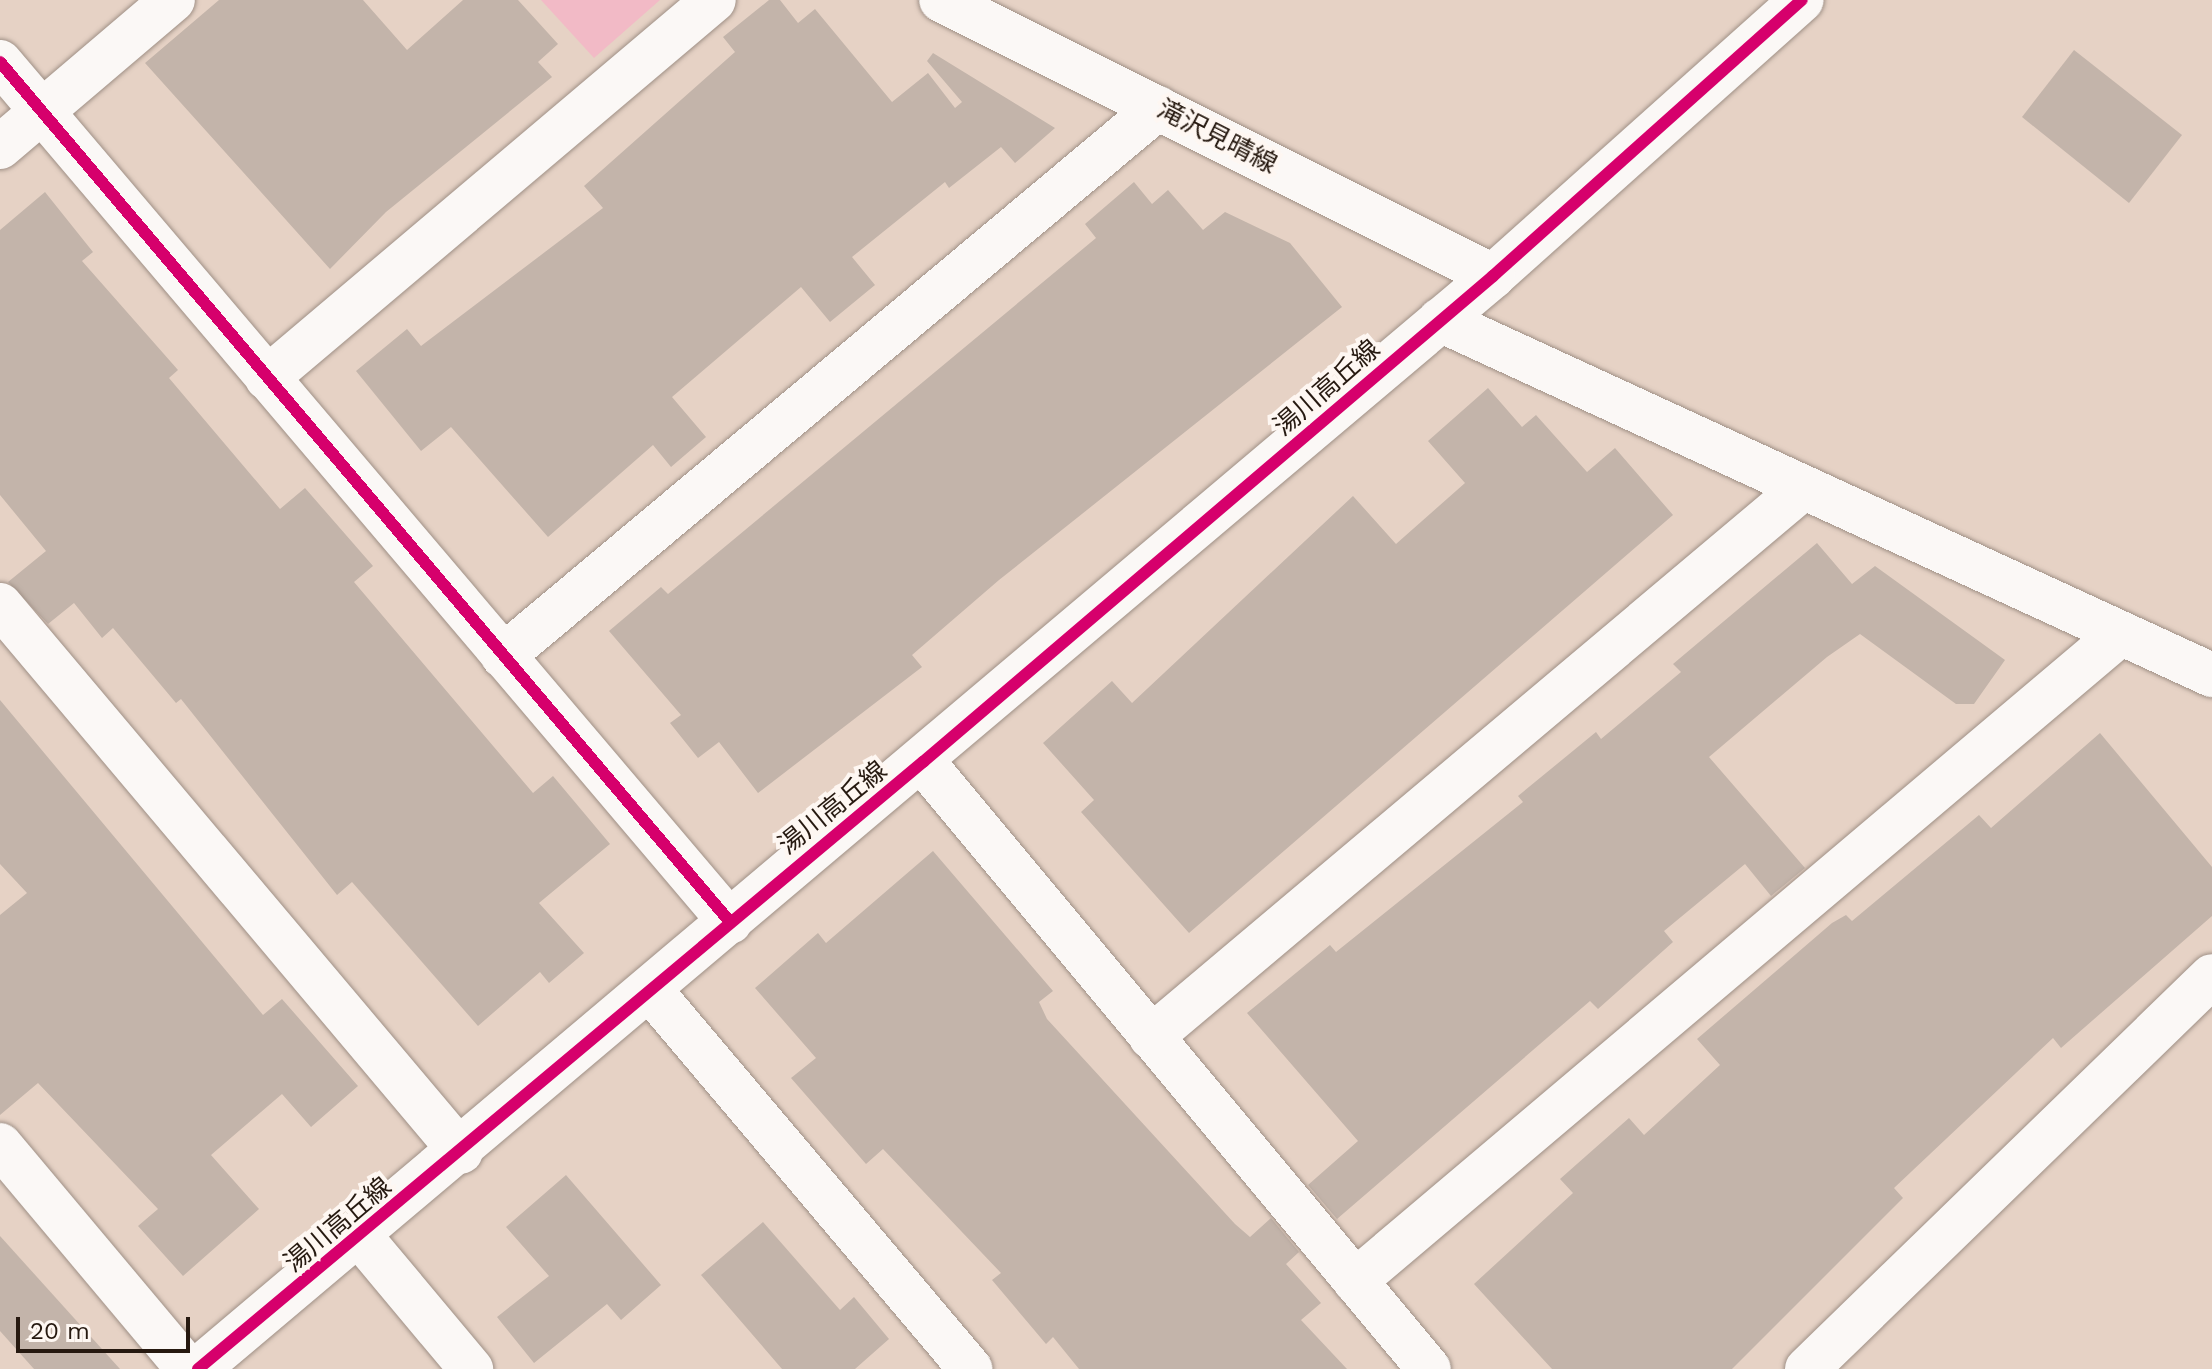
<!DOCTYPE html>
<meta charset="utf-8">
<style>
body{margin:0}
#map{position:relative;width:2212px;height:1369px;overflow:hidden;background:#e6d2c5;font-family:"Work Sans","Noto Sans JP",sans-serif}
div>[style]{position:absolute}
.green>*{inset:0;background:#f2bac6}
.building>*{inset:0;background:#c3b4aa}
.roads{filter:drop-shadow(0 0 2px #9f9086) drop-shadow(0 0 2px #9f9086)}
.minor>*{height:44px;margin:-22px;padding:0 22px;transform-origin:22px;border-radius:22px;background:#fbf8f6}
.tertiary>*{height:44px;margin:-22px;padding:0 22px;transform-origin:22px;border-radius:22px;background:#fbf8f6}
.cycleway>*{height:12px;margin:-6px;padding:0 6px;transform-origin:6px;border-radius:6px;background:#d6006c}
span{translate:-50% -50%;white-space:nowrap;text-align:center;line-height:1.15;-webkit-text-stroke:8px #fef7f2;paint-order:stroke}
.street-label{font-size:26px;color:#261910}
.scale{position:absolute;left:16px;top:1317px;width:174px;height:36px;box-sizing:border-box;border:4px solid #261910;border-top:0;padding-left:10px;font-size:24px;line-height:28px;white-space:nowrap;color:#261910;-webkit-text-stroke:6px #fef7f2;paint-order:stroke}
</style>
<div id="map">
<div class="green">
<i style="clip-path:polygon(541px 0,660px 0,594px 58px)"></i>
</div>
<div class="building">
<i style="clip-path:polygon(219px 0,363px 0,407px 50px,463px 0,518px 0,558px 44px,538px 62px,552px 77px,386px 212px,330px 269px,145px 63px)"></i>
<i style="clip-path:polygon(769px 0,780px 0,798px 23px,815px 9px,892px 102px,928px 73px,955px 108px,962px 102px,927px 61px,933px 53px,1055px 128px,1015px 163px,1001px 147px,949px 188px,945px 182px,852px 257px,875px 285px,830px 322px,801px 287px,672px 397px,706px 437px,671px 467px,653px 445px,548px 537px,451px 427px,421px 451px,356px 371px,407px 329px,421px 346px,603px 208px,584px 186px,735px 52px,723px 37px)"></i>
<i style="clip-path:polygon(2074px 50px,2182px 135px,2129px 203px,2022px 117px)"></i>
<i style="clip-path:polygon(1134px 182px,1152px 204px,1168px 190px,1203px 230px,1225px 212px,1290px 243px,1342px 307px,999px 580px,912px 655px,922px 667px,758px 793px,719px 742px,698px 758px,670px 723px,681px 715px,609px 631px,661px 587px,668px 594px,1096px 238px,1085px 224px)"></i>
<i style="clip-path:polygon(45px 192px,93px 252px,82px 261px,178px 370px,169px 378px,280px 509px,305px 488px,373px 566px,354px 582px,533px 793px,553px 776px,610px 844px,539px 903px,584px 953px,549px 983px,540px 972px,478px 1026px,352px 882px,337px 895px,181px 699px,176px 703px,113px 628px,102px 638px,74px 603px,48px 624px,8px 582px,46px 551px,0 495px,0 230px)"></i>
<i style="clip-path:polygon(1488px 388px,1522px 427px,1536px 415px,1587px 472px,1615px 448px,1673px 515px,1189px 933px,1081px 812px,1094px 800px,1043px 743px,1112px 681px,1132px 703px,1353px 496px,1396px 544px,1465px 483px,1428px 441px)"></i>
<i style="clip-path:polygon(1817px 543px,1852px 584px,1875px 566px,2005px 660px,1974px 704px,1956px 704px,1860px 634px,1827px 657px,1709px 757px,1805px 868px,1771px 896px,1745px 864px,1664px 931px,1673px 942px,1598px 1009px,1590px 1001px,1337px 1219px,1308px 1185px,1358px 1141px,1247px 1013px,1330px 945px,1336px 952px,1523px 802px,1518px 796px,1596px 732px,1601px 739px,1681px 672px,1673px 664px)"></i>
<i style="clip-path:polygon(0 700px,263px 1015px,282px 999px,358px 1086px,311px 1127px,282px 1094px,211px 1155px,259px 1209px,183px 1276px,138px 1226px,158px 1209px,38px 1083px,0 1115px,0 915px,27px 893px,0 864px)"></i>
<i style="clip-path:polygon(2100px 733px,2212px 867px,2212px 916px,2061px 1048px,2053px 1038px,1894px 1188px,1903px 1198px,1732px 1369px,1552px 1369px,1474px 1284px,1573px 1193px,1560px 1179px,1629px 1118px,1644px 1135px,1720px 1065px,1697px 1039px,1832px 923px,1846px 915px,1852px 921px,1979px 815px,1991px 828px)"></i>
<i style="clip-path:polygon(933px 851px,1053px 991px,1039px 1002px,1047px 1019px,1235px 1224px,1250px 1237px,1271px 1218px,1299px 1252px,1286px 1264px,1321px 1303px,1301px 1320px,1347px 1369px,1079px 1369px,1053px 1337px,1046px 1344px,992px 1280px,1001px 1273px,883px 1149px,866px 1164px,791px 1078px,816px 1058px,755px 988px,818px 933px,826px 943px)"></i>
<i style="clip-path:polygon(566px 1175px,661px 1285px,621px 1320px,607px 1304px,534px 1363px,497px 1317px,549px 1276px,506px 1227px)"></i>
<i style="clip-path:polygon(763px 1222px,840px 1310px,854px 1297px,889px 1339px,855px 1369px,782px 1369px,701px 1275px)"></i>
<i style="clip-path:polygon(0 1236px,120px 1369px,34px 1369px,0 1331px)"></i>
</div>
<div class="roads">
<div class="minor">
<i style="left:0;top:62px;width:1128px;rotate:49.67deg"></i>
<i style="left:0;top:147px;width:227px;rotate:-40.4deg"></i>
<i style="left:1493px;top:276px;width:414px;rotate:-41.8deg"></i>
<i style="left:1440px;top:320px;width:850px;rotate:24.7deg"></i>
<i style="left:267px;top:378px;width:585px;rotate:-40.22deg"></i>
<i style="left:0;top:605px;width:715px;rotate:49.88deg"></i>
<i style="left:503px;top:656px;width:854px;rotate:-39.92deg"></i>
<i style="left:923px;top:762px;width:790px;rotate:50.19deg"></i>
<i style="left:651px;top:991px;width:495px;rotate:49.8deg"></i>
<i style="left:1151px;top:1037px;width:852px;rotate:-40.1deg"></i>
<i style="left:0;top:1145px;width:292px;rotate:50deg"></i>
<i style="left:359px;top:1235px;width:175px;rotate:50.1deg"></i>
<i style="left:1355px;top:1281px;width:1002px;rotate:-40.22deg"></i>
<i style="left:1807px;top:1369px;width:564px;rotate:-44.14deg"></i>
</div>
<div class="tertiary">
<i style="left:198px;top:1369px;width:1695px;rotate:-40.16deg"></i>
<i style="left:1493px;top:276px;width:617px;rotate:-153.43deg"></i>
</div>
</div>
<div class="cycleway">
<i style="left:0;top:62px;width:1128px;rotate:49.67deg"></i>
<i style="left:198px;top:1369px;width:946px;rotate:-39.94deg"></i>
<i style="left:923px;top:762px;width:749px;rotate:-40.45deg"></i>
<i style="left:1493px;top:276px;width:414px;rotate:-41.8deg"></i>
</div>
<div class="street-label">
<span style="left:1217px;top:137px;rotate:27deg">滝沢見晴線</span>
<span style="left:1327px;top:388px;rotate:-41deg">湯川高丘線</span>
<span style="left:833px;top:808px;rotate:-39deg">湯川高丘線</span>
<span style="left:338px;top:1225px;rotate:-40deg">湯川高丘線</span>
</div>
<div class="scale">20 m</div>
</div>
